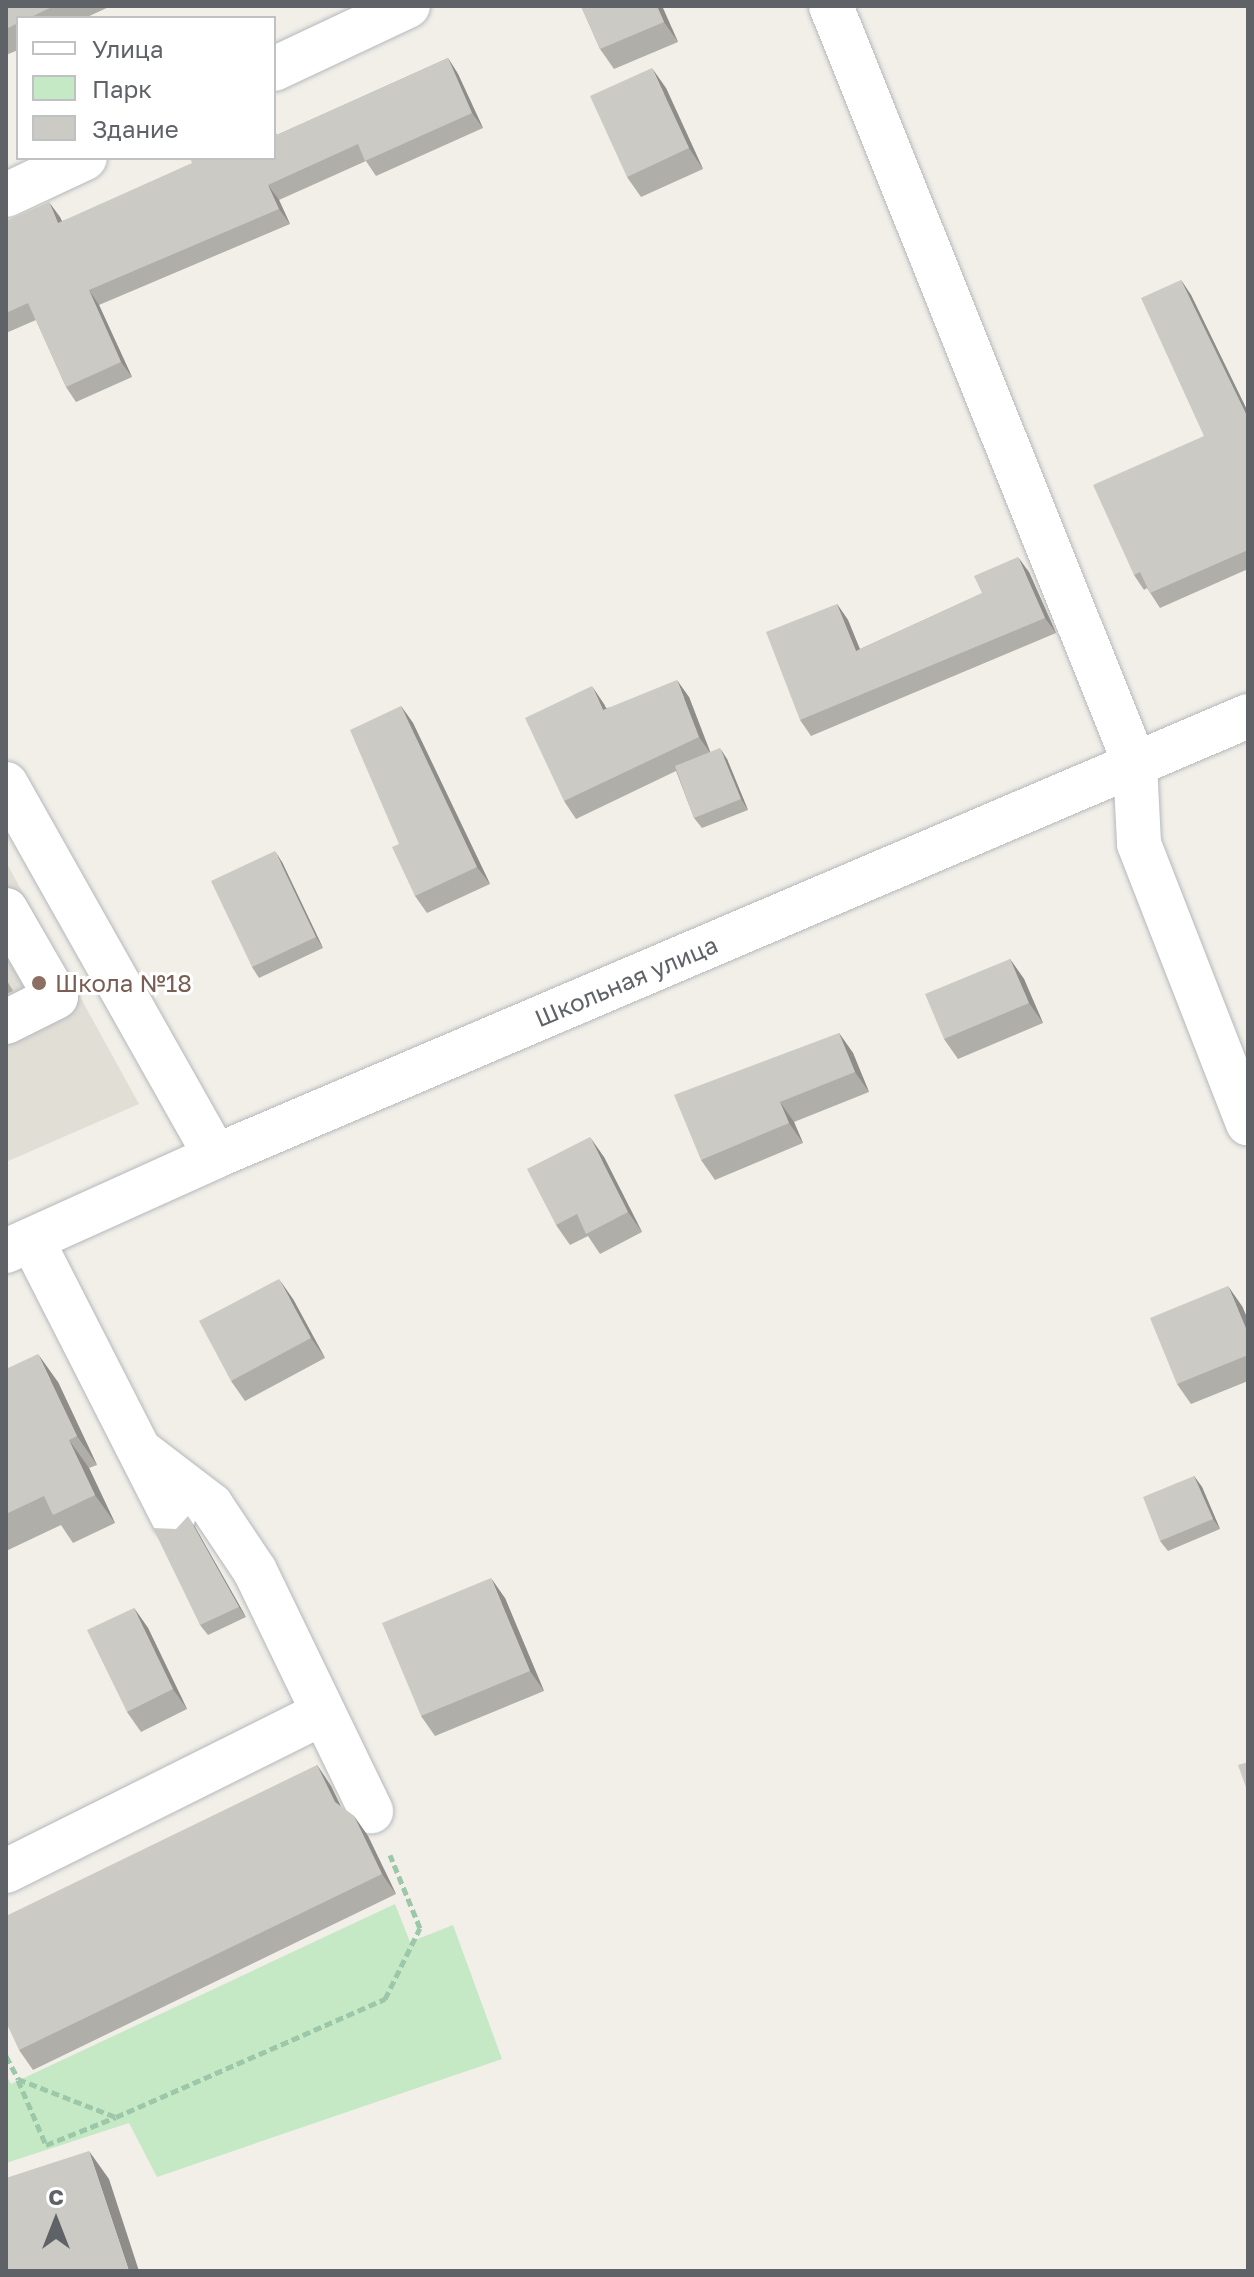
<!DOCTYPE html>
<meta charset="utf-8">
<style>
body{margin:0}
#map{position:relative;width:1254px;height:2277px;overflow:hidden;background:#f1efe8;font-family:"Golos Text",sans-serif}
div>[style]{position:absolute}
.education>*{inset:0;background:#e1ded6}
.green>*{inset:0;background:#c5e8c5}
.path>*{height:5px;margin-top:-2.5px;transform-origin:0;background:repeating-linear-gradient(90deg,#9cc7a9 0 8px,transparent 0 12px)}
.roads{filter:drop-shadow(0 0 2px #b5b8bc) drop-shadow(0 0 2px #b5b8bc)}
.minor>*{height:44px;margin:-22px;padding:0 22px;transform-origin:22px;border-radius:22px;background:#fff}
.wall>*{inset:0;background:#afaea9}
.shaded-wall>*{inset:0;background:#8f8d8a}
.building>*{inset:0;background:#cccac5}
.dots>*{width:22px;height:22px;translate:-50% -50%;box-sizing:border-box;border:4px solid #fff;border-radius:50%}
span{translate:-50% -50%;white-space:nowrap;text-align:center;line-height:1.15;-webkit-text-stroke:6px #fff;paint-order:stroke}
.street-label{font-size:24px;color:#5f6368}
.education-label{font-size:24px;color:#785e54}
.left{translate:0 -50%;text-align:left}
.frame{position:absolute;inset:0;border:8px solid #5f6368;pointer-events:none}
.legend{position:absolute;left:16px;top:16px;width:260px;height:144px;box-sizing:border-box;background:#fff;border:2px solid #bfc1c3;margin:0;padding:10px 14px;list-style:none;font-size:24px;color:#5f6368}
.legend li{display:flex;align-items:center;gap:16px;height:40px}
.legend b{width:40px;border:2px solid #bfc1c3}
.north{position:absolute;left:16px;top:2181px;width:80px;height:80px;-webkit-text-stroke:6px #fff;paint-order:stroke;rotate:0deg;font-size:22px;font-weight:700;line-height:32px;text-align:center;color:#5f6368}
.north::after{content:'';display:block;margin:auto;width:28px;height:36px;background:#5f6368;clip-path:polygon(50% 0,100% 100%,50% 72%,0 100%)}
</style>
<div id="map">
<div class="education">
<i style="clip-path:polygon(6px 862px,139px 1104px,6px 1162px)"></i>
</div>
<div class="green">
<i style="clip-path:polygon(395px 1904px,410px 1942px,453px 1925px,502px 2059px,157px 2177px,129px 2123px,6px 2163px,6px 2075px,11px 2084px)"></i>
</div>
<div class="path">
<i style="left:6px;top:2056px;width:26px;rotate:62deg"></i>
<i style="left:18px;top:2079px;width:105px;rotate:21.2deg"></i>
<i style="left:116px;top:2117px;width:294px;rotate:-23.7deg"></i>
<i style="left:385px;top:1999px;width:79px;rotate:-63.8deg"></i>
<i style="left:420px;top:1928px;width:79px;rotate:-112.3deg"></i>
<i style="left:18px;top:2080px;width:71px;rotate:66.7deg"></i>
<i style="left:46px;top:2145px;width:75px;rotate:-21.8deg"></i>
</div>
<div class="roads">
<div class="minor">
<i style="left:831px;top:6px;width:817px;rotate:68.15deg"></i>
<i style="left:1135px;top:764px;width:80px;rotate:87.1deg"></i>
<i style="left:1139px;top:844px;width:300px;rotate:68.7deg"></i>
<i style="left:274px;top:69px;width:148px;rotate:-25.2deg"></i>
<i style="left:6px;top:195px;width:87px;rotate:-25.1deg"></i>
<i style="left:6px;top:784px;width:427px;rotate:60.6deg"></i>
<i style="left:6px;top:910px;width:100px;rotate:60.1deg"></i>
<i style="left:56px;top:997px;width:56px;rotate:153.4deg"></i>
<i style="left:32px;top:1240px;width:311px;rotate:63deg"></i>
<i style="left:6px;top:1251px;width:230px;rotate:-24.3deg"></i>
<i style="left:216px;top:1156px;width:1122px;rotate:-23.09deg"></i>
<i style="left:143px;top:1453px;width:86px;rotate:37.4deg"></i>
<i style="left:211px;top:1505px;width:79px;rotate:56.3deg"></i>
<i style="left:255px;top:1571px;width:267px;rotate:64.2deg"></i>
<i style="left:6px;top:1871px;width:354px;rotate:-26.5deg"></i>
</div>
</div>
<div class="wall">
<i style="clip-path:polygon(6px 6px,111px 6px,85px 18px,18px 18px,18px 50px,6px 55px)"></i>
<i style="clip-path:polygon(581px 6px,662px 6px,678px 42px,614px 69px,600px 49px)"></i>
<i style="clip-path:polygon(448px 58px,458px 74px,483px 128px,376px 176px,366px 161px,279px 200px,290px 224px,99px 305px,132px 377px,76px 402px,66px 387px,36px 320px,6px 333px,6px 221px,60px 217px,62px 221px,274px 158px,274px 130px,277px 135px)"></i>
<i style="clip-path:polygon(666px 88px,703px 169px,641px 197px,627px 177px)"></i>
<i style="clip-path:polygon(1181px 280px,1191px 295px,1248px 412px,1248px 569px,1160px 608px,1147px 588px,1144px 590px,1134px 575px,1204px 436px)"></i>
<i style="clip-path:polygon(1029px 572px,1056px 633px,811px 736px,800px 720px,837px 604px,848px 620px,860px 649px)"></i>
<i style="clip-path:polygon(689px 697px,710px 752px,727px 759px,748px 810px,702px 828px,694px 818px,676px 771px,576px 819px,564px 801px,604px 704px,606px 708px)"></i>
<i style="clip-path:polygon(401px 706px,413px 723px,490px 884px,427px 913px,415px 896px,399px 844px)"></i>
<i style="clip-path:polygon(282px 862px,323px 948px,259px 978px,252px 967px)"></i>
<i style="clip-path:polygon(1010px 959px,1024px 979px,1043px 1023px,958px 1059px,944px 1039px)"></i>
<i style="clip-path:polygon(6px 979px,13px 991px,6px 994px)"></i>
<i style="clip-path:polygon(839px 1033px,853px 1053px,869px 1092px,794px 1122px,803px 1143px,715px 1180px,701px 1160px)"></i>
<i style="clip-path:polygon(604px 1157px,642px 1232px,600px 1254px,588px 1236px,570px 1245px,556px 1225px)"></i>
<i style="clip-path:polygon(293px 1299px,325px 1358px,245px 1401px,231px 1381px)"></i>
<i style="clip-path:polygon(1242px 1306px,1248px 1320px,1248px 1381px,1191px 1404px,1177px 1384px)"></i>
<i style="clip-path:polygon(6px 1369px,58px 1382px,97px 1465px,89px 1468px,115px 1523px,73px 1543px,61px 1525px,6px 1551px)"></i>
<i style="clip-path:polygon(1194px 1476px,1202px 1487px,1220px 1529px,1168px 1551px,1160px 1541px)"></i>
<i style="clip-path:polygon(195px 1527px,246px 1617px,208px 1635px,200px 1625px,176px 1529px)"></i>
<i style="clip-path:polygon(505px 1598px,544px 1691px,435px 1736px,421px 1716px)"></i>
<i style="clip-path:polygon(134px 1608px,148px 1628px,187px 1709px,141px 1732px,127px 1712px)"></i>
<i style="clip-path:polygon(317px 1765px,331px 1786px,341px 1807px,354px 1816px,368px 1836px,396px 1894px,33px 2070px,19px 2050px)"></i>
</div>
<div class="shaded-wall">
<i style="clip-path:polygon(657px 6px,662px 6px,678px 42px,664px 22px)"></i>
<i style="clip-path:polygon(448px 58px,458px 74px,483px 128px,472px 113px)"></i>
<i style="clip-path:polygon(652px 68px,666px 88px,703px 169px,689px 148px)"></i>
<i style="clip-path:polygon(268px 185px,279px 200px,290px 224px,279px 209px)"></i>
<i style="clip-path:polygon(49px 202px,60px 217px,69px 238px,58px 223px)"></i>
<i style="clip-path:polygon(1181px 280px,1191px 295px,1248px 412px,1248px 418px)"></i>
<i style="clip-path:polygon(89px 290px,99px 305px,132px 377px,121px 362px)"></i>
<i style="clip-path:polygon(1018px 557px,1029px 572px,1056px 633px,1045px 618px)"></i>
<i style="clip-path:polygon(837px 604px,848px 620px,867px 667px,856px 651px)"></i>
<i style="clip-path:polygon(677px 680px,689px 697px,711px 754px,699px 737px)"></i>
<i style="clip-path:polygon(592px 686px,604px 704px,615px 727px,603px 710px)"></i>
<i style="clip-path:polygon(401px 706px,413px 723px,490px 884px,477px 867px)"></i>
<i style="clip-path:polygon(720px 748px,727px 759px,748px 810px,741px 799px)"></i>
<i style="clip-path:polygon(275px 851px,282px 862px,323px 948px,316px 937px)"></i>
<i style="clip-path:polygon(1010px 959px,1024px 979px,1043px 1023px,1029px 1003px)"></i>
<i style="clip-path:polygon(839px 1033px,853px 1053px,869px 1092px,855px 1072px)"></i>
<i style="clip-path:polygon(780px 1102px,794px 1122px,803px 1143px,789px 1123px)"></i>
<i style="clip-path:polygon(590px 1137px,604px 1157px,642px 1232px,628px 1212px)"></i>
<i style="clip-path:polygon(279px 1279px,293px 1299px,325px 1358px,311px 1338px)"></i>
<i style="clip-path:polygon(1228px 1286px,1242px 1306px,1248px 1320px,1248px 1333px)"></i>
<i style="clip-path:polygon(38px 1354px,58px 1382px,97px 1465px,77px 1436px)"></i>
<i style="clip-path:polygon(69px 1440px,89px 1468px,115px 1523px,95px 1495px)"></i>
<i style="clip-path:polygon(1194px 1476px,1202px 1487px,1220px 1529px,1213px 1519px)"></i>
<i style="clip-path:polygon(188px 1516px,195px 1527px,246px 1617px,239px 1607px)"></i>
<i style="clip-path:polygon(491px 1578px,505px 1598px,544px 1691px,530px 1671px)"></i>
<i style="clip-path:polygon(134px 1608px,148px 1628px,187px 1709px,173px 1689px)"></i>
<i style="clip-path:polygon(317px 1765px,331px 1786px,349px 1823px,335px 1802px)"></i>
<i style="clip-path:polygon(354px 1816px,368px 1836px,396px 1894px,382px 1874px)"></i>
<i style="clip-path:polygon(89px 2151px,109px 2179px,139px 2271px,129px 2271px)"></i>
</div>
<div class="building">
<i style="clip-path:polygon(6px 6px,54px 6px,29px 18px,18px 18px,18px 23px,6px 29px)"></i>
<i style="clip-path:polygon(581px 6px,657px 6px,664px 22px,600px 49px)"></i>
<i style="clip-path:polygon(448px 58px,472px 113px,365px 161px,358px 144px,268px 185px,279px 209px,89px 290px,121px 362px,66px 387px,28px 303px,6px 313px,6px 221px,49px 202px,58px 223px,192px 163px,190px 158px,274px 158px,274px 136px)"></i>
<i style="clip-path:polygon(652px 68px,689px 148px,627px 177px,590px 96px)"></i>
<i style="clip-path:polygon(1181px 280px,1248px 418px,1248px 550px,1150px 593px,1140px 572px,1134px 575px,1093px 485px,1204px 436px,1141px 298px)"></i>
<i style="clip-path:polygon(1018px 557px,1045px 618px,800px 720px,766px 632px,837px 604px,856px 651px,982px 593px,974px 576px)"></i>
<i style="clip-path:polygon(677px 680px,699px 737px,564px 801px,525px 718px,592px 686px,603px 710px)"></i>
<i style="clip-path:polygon(401px 706px,477px 867px,415px 896px,392px 847px,399px 844px,350px 730px)"></i>
<i style="clip-path:polygon(720px 748px,741px 799px,694px 818px,675px 766px)"></i>
<i style="clip-path:polygon(275px 851px,316px 937px,252px 967px,211px 881px)"></i>
<i style="clip-path:polygon(1010px 959px,1029px 1003px,944px 1039px,925px 994px)"></i>
<i style="clip-path:polygon(839px 1033px,855px 1072px,780px 1102px,789px 1123px,701px 1160px,674px 1095px)"></i>
<i style="clip-path:polygon(590px 1137px,628px 1212px,586px 1234px,577px 1214px,556px 1225px,527px 1169px)"></i>
<i style="clip-path:polygon(279px 1279px,311px 1338px,231px 1381px,199px 1321px)"></i>
<i style="clip-path:polygon(1228px 1286px,1248px 1333px,1248px 1355px,1177px 1384px,1150px 1318px)"></i>
<i style="clip-path:polygon(38px 1354px,77px 1436px,69px 1440px,95px 1495px,53px 1515px,44px 1496px,6px 1514px,6px 1369px)"></i>
<i style="clip-path:polygon(1194px 1476px,1213px 1519px,1160px 1541px,1143px 1497px)"></i>
<i style="clip-path:polygon(188px 1516px,239px 1607px,200px 1625px,153px 1528px,176px 1529px)"></i>
<i style="clip-path:polygon(491px 1578px,530px 1671px,421px 1716px,382px 1623px)"></i>
<i style="clip-path:polygon(134px 1608px,173px 1689px,127px 1712px,87px 1630px)"></i>
<i style="clip-path:polygon(1248px 1762px,1248px 1793px,1238px 1765px)"></i>
<i style="clip-path:polygon(317px 1765px,335px 1802px,354px 1816px,382px 1874px,19px 2050px,6px 2022px,6px 1916px)"></i>
<i style="clip-path:polygon(89px 2151px,129px 2271px,6px 2271px,6px 2178px)"></i>
</div>
<div class="dots">
<i style="left:39px;top:983px;background:#8d6e63"></i>
</div>
<div class="street-label">
<span style="left:626px;top:981px;rotate:-23deg">Школьная улица</span>
</div>
<div class="education-label">
<span class="left" style="left:55px;top:983px">Школа №18</span>
</div>
<div class="frame"></div>
<ul class="legend">
<li><b style="height:10px;background:#fff"></b>Улица</li>
<li><b style="height:22px;background:#c5e8c5"></b>Парк</li>
<li><b style="height:22px;background:#cccac5"></b>Здание</li>
</ul>
<div class="north">С</div>
</div>
